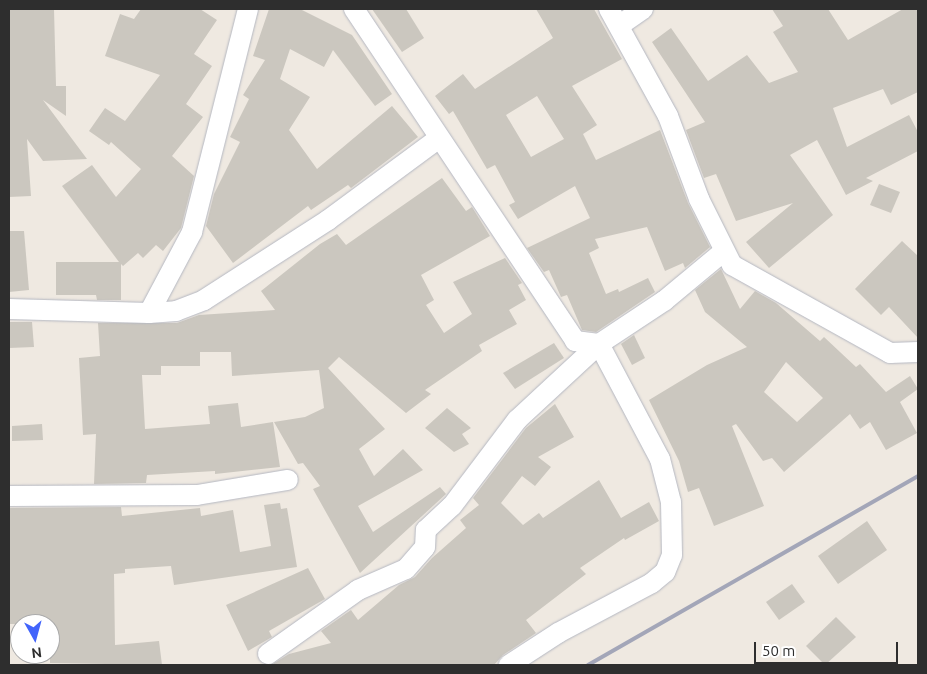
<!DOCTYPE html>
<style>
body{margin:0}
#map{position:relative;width:927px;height:674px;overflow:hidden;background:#efe9e1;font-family:Ubuntu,sans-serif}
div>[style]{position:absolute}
.building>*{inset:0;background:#cbc7bf}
.roads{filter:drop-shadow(0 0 1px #b4b7c1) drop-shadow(0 0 1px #b4b7c1)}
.street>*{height:20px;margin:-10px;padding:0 10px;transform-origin:10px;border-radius:10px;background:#fff}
.rail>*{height:4px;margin:-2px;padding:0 2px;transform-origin:2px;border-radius:2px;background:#a3a6b8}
span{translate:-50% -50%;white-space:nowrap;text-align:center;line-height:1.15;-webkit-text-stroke:4px #fff;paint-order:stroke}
.frame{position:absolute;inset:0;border:10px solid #2e2e2e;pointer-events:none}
.north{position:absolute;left:10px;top:614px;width:50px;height:50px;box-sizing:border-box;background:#fff;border:1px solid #ababab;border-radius:50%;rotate:173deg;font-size:14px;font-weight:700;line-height:20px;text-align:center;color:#2e2e2e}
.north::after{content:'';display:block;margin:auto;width:18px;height:22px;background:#4264fb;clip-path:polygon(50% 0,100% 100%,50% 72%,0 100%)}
.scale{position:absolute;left:754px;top:642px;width:144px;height:22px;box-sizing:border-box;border:2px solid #2e2e2e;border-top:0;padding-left:6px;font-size:15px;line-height:18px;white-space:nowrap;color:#2e2e2e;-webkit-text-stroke:4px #fff;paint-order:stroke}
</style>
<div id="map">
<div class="building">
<i style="clip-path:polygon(9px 9px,54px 9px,56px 86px,66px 86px,66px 116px,43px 100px,87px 159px,43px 161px,27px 139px,31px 196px,9px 197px)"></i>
<i style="clip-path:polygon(141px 9px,200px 9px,217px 20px,194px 54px,212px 66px,186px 104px,203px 117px,172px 156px,194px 176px,181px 228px,163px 251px,156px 245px,143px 258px,138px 253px,123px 266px,121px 264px,121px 300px,97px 300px,96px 295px,56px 295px,56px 262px,119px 262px,62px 186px,92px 165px,116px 197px,141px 169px,111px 142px,109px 145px,89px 131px,105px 108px,125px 121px,160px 75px,105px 56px,120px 14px,134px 19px)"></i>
<i style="clip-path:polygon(269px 9px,300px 9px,352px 35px,392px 94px,375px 106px,333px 50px,324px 67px,290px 49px,280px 79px,310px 97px,289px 130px,317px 169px,392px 106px,418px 137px,351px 188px,348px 185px,311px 210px,308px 206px,233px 263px,206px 226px,214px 194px,240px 142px,230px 137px,249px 99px,243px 95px,265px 60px,253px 56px)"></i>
<i style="clip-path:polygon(372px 9px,406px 9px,424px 38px,402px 52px)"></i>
<i style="clip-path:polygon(evenodd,536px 9px,594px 9px,622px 59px,572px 86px,597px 125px,583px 134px,596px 160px,660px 130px,688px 203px,710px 247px,685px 268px,683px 263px,665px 271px,647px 227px,595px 239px,599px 248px,589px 253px,606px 294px,618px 289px,619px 292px,648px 278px,655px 292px,596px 332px,582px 330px,567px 295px,561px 297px,549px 270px,544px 272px,527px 248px,590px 218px,575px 186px,518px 219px,509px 205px,515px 202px,495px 165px,487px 169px,453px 111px,449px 114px,435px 96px,463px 74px,475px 89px,553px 38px,536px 9px,537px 96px,564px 139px,531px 157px,506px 115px,537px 96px)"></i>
<i style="clip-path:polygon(772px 9px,828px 9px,848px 40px,903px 9px,918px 9px,918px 92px,891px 105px,883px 89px,833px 108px,847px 147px,909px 115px,918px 132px,918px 151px,866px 178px,873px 181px,846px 195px,817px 140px,790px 155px,833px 215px,769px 268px,746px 242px,793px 203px,736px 221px,716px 174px,704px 178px,686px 130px,705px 122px,652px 42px,671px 28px,708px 81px,747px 55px,769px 83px,798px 72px,773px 32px,783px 26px)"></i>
<i style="clip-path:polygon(442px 178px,466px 211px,472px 207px,490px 236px,421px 275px,434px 300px,426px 305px,444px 333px,472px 314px,453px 282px,505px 258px,522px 283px,518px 285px,526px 300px,509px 310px,517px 324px,479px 345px,482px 351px,425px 390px,431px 394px,406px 413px,339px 357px,328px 368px,385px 429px,359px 449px,374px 476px,403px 449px,423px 470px,358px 506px,373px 532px,440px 487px,446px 494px,360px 573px,313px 489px,320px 486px,303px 463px,298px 464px,274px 422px,305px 417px,324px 408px,319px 370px,232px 376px,231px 352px,200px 352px,200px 366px,161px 366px,161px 375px,142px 375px,145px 429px,210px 424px,208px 406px,238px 403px,241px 427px,273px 422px,280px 467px,215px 474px,215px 471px,147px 475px,146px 483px,94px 484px,96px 434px,83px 435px,79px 358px,100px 356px,98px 323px,177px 323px,199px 315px,275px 310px,261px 291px,320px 244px,337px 234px,346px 245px)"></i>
<i style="clip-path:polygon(879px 184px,900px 192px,891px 213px,870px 205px)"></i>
<i style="clip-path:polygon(9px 231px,24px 231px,29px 290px,9px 292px)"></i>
<i style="clip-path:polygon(902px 241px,918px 256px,918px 338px,889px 307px,881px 315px,855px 289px)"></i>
<i style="clip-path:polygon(evenodd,721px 269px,740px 309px,755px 291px,776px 303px,820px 341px,824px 337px,856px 367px,860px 364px,886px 392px,910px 376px,918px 389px,900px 402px,917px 433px,886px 450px,870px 422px,860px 429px,850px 414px,784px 472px,772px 458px,763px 461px,736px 424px,732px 426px,764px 506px,714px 526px,699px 488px,688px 492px,679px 461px,649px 400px,707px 365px,747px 347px,705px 312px,695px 290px,721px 269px,786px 362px,823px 398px,797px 422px,764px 392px,786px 362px)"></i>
<i style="clip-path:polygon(9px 322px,32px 322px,34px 347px,9px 348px)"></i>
<i style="clip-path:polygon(634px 335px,645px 358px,632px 365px,621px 344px)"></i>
<i style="clip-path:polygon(554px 343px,564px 358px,515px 389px,503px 373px)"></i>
<i style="clip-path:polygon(555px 404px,574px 437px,538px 457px,551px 467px,535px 486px,522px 476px,501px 503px,523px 525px,539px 513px,543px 518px,599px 480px,621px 518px,649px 502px,659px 521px,625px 540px,624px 538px,580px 568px,586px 574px,526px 620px,536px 633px,503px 655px,494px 665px,271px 665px,289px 654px,331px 643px,321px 631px,351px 610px,358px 620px,399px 585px,415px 577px,432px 558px,466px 528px,460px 520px,479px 505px,473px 498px,526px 428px)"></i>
<i style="clip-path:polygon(447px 408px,471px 428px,462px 434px,469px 444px,454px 452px,425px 428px)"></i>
<i style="clip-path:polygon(42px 424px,43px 440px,12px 441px,12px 426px)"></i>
<i style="clip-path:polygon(280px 503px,281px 509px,287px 508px,297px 567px,174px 585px,171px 566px,125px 569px,125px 573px,114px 574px,115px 645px,159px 641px,162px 665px,50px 663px,50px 624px,9px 624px,9px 508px,121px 507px,122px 516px,200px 508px,201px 516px,233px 510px,240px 552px,271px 546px,264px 505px)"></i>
<i style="clip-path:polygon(867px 521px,887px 550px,838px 584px,818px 556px)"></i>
<i style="clip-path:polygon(308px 568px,325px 599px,269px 631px,272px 637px,248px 651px,226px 605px)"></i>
<i style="clip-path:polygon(792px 584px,805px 602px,779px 620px,766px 602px)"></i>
<i style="clip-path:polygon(836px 617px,856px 637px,825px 665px,806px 646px)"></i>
</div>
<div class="roads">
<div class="street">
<i style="left:354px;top:9px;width:399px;rotate:56.3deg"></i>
<i style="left:575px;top:341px;width:24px;rotate:7deg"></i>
<i style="left:599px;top:344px;width:130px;rotate:62.1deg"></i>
<i style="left:660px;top:459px;width:44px;rotate:75.7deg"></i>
<i style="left:671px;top:502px;width:53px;rotate:88.9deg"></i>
<i style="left:672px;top:555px;width:18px;rotate:112deg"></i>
<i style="left:665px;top:572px;width:17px;rotate:140deg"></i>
<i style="left:652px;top:583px;width:106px;rotate:152deg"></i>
<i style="left:558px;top:633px;width:59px;rotate:146.9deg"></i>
<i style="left:609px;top:9px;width:122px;rotate:61.1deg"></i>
<i style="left:668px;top:116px;width:89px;rotate:69.5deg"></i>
<i style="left:699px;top:199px;width:74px;rotate:63.4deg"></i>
<i style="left:732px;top:265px;width:181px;rotate:29.1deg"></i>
<i style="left:890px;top:353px;width:28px;rotate:-2deg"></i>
<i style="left:620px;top:25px;width:28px;rotate:-35deg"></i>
<i style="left:9px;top:309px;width:140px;rotate:1.6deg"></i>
<i style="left:149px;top:313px;width:27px;rotate:-4deg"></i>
<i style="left:176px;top:311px;width:30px;rotate:-21deg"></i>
<i style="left:204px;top:300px;width:148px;rotate:-32.8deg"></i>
<i style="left:328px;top:220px;width:137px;rotate:-36.4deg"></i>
<i style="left:149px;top:313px;width:92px;rotate:-62deg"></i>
<i style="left:192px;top:232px;width:230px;rotate:-75.9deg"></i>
<i style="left:9px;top:496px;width:188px;rotate:-0.3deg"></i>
<i style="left:197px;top:495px;width:92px;rotate:-9.4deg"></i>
<i style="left:268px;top:654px;width:110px;rotate:-35.4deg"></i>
<i style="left:358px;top:590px;width:52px;rotate:-23.6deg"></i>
<i style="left:406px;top:569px;width:29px;rotate:-49deg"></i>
<i style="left:425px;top:547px;width:17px;rotate:-87deg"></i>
<i style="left:426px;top:530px;width:35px;rotate:-43deg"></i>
<i style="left:452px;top:506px;width:108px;rotate:-52.9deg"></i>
<i style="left:517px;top:420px;width:112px;rotate:-42.8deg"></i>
<i style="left:599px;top:344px;width:78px;rotate:-33.5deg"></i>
<i style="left:664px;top:301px;width:77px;rotate:-39.7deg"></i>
</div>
</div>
<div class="rail">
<i style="left:588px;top:665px;width:380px;rotate:-29.8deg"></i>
</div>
<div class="frame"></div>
<div class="north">N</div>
<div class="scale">50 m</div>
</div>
